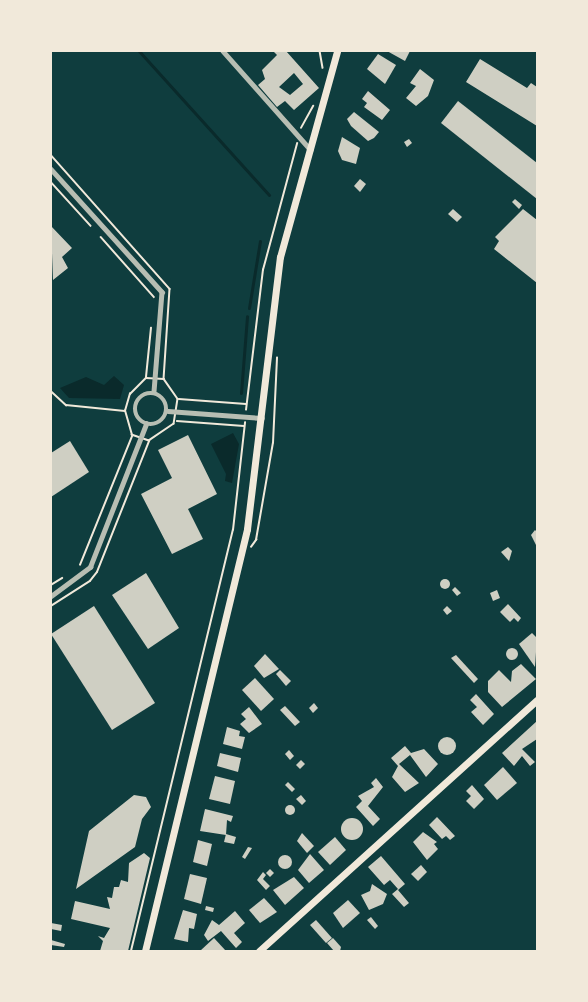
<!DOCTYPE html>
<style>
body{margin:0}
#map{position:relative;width:588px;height:1002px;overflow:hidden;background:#0f3d3e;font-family:Rubik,sans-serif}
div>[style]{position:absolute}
.water>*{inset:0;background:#0a2a2b}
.stream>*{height:3px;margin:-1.5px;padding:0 1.5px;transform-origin:1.5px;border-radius:1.5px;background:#0a2a2b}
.building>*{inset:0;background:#cfcfc3}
.round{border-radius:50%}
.path>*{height:1.5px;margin:-0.75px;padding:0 0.75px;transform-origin:0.75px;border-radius:0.75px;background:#f1e9da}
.minor>*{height:4.5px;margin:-2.25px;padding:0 2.25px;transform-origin:2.25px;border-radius:2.25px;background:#b8beb3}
.minor>.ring{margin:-2.25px;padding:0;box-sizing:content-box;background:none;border:4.5px solid #b8beb3;border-radius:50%}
.secondary>*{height:7px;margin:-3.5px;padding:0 3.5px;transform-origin:3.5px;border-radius:3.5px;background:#f1e9da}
span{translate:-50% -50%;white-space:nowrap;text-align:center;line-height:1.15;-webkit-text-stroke:6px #f1e9da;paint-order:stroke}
.frame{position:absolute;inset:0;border:52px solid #f1e9da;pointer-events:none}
</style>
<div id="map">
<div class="water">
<i style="clip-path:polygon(114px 376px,124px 385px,120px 399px,69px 398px,60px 388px,86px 377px,104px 385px)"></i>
<i style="clip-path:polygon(233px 433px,239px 444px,232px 483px,225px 481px,226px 474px,211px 444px)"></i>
</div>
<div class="stream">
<i style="left:139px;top:51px;width:194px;rotate:47.9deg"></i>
<i style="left:249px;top:308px;width:68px;rotate:-80.7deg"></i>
<i style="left:241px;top:393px;width:77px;rotate:-85.5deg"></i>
</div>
<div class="building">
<i style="clip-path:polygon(evenodd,273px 51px,286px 51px,319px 88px,294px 110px,285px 101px,277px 107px,258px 85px,265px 79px,262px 70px,277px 55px,273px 51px,294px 73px,303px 84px,290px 95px,279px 87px,294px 73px)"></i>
<i style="clip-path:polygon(387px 51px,410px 51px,405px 61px)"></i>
<i style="clip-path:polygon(378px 54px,396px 65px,385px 84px,367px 69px)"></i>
<i style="clip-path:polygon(480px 59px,527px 88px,531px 83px,537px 87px,537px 126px,466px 82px)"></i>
<i style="clip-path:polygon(420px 69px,434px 80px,428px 96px,416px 106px,406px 98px,416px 86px,410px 83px)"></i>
<i style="clip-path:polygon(368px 91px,390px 110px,382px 120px,364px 107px,367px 103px,362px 99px)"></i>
<i style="clip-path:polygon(458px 101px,537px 163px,537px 199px,441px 123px)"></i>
<i style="clip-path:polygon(354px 112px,379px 132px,374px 138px,368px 141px,351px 126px,347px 119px)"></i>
<i style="clip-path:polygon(342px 137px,360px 148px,356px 164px,342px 160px,338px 151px)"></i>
<i style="clip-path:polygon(409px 139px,412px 143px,407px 147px,404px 142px)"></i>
<i style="clip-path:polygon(360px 179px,366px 184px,360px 192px,354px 186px)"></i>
<i style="clip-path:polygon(515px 199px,522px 205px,519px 209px,512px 202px)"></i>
<i style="clip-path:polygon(453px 209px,462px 217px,457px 222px,448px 214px)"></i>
<i style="clip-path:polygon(523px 209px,537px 220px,537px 283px,494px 249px,499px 241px,495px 237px)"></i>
<i style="clip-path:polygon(51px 226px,72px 248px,62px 257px,68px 268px,53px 280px)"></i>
<i style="clip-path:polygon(188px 435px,217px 494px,188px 509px,203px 539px,172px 554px,141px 494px,172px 478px,158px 450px)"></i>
<i style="clip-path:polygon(70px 441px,89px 472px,51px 497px,51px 453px)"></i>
<i style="clip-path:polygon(535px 530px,537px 532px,537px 547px,531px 535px)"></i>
<i style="clip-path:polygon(508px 547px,512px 551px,509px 561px,501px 552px)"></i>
<i style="clip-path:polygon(146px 573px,179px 628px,148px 649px,112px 595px)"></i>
<i class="round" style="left:440px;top:579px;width:10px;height:10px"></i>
<i style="clip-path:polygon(455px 587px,461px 593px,457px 596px,452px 590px)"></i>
<i style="clip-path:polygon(497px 590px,500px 598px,493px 601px,490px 593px)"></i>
<i style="clip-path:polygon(508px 604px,521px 618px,518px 622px,514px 618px,510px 622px,500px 612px)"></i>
<i style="clip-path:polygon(94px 606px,155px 703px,112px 730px,51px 634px)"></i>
<i style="clip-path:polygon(447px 606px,452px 611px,447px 615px,443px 610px)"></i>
<i style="clip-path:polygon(532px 633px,537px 638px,535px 667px,519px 644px)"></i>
<i class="round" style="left:506px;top:648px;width:12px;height:12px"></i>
<i style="clip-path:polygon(265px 654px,279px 669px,264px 678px,254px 666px)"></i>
<i style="clip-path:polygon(456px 655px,478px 679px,474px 683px,451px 658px)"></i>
<i style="clip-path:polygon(521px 664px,536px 679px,502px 707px,488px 692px,488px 681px,499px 670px,511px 682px,512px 671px)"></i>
<i style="clip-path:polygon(280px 670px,291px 681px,286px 686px,276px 674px)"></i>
<i style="clip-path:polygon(255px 678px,274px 699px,261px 711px,242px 690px)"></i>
<i style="clip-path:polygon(476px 694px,494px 714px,483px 725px,471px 712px,477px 707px,470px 700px)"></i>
<i style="clip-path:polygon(314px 703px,318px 708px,313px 713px,309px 708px)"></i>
<i style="clip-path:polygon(285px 706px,300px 722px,295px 726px,280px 710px)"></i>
<i style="clip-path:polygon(249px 707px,262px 724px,249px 733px,240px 724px,246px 719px,241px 714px)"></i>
<i style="clip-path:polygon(537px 721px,537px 739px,522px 749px,535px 762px,530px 766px,522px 756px,514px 766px,502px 753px)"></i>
<i style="clip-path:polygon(227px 727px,240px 731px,239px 736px,245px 737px,242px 749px,223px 744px)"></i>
<i class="round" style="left:438px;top:737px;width:18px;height:18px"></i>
<i style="clip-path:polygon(405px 746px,411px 753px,424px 749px,438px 764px,426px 777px,410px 755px,399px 764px,419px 783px,405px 792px,392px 777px,398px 766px,391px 758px)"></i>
<i style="clip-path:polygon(289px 750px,294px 756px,290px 760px,285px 754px)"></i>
<i style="clip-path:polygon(220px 753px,241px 758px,238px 772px,217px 766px)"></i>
<i style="clip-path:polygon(301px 760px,305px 764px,300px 769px,296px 765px)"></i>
<i style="clip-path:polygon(503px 767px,517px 783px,497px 800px,484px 785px)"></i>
<i style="clip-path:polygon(215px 776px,235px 781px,230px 804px,209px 799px)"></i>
<i style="clip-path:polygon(376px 778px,383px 787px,368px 806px,380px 819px,373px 826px,356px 807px,362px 801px,358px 796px,374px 787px,371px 783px)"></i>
<i style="clip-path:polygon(288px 782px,295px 789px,292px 792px,285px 785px)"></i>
<i style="clip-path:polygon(472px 785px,484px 799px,474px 809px,466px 801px,471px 796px,466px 791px)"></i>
<i style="clip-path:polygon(134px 795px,146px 797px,151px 807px,142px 819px,135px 847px,76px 889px,89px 831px)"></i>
<i style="clip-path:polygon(301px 795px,306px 801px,302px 805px,296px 799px)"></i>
<i class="round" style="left:285px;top:805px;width:10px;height:10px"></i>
<i style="clip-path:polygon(205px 809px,233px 816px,231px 822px,227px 820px,226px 835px,200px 831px)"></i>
<i style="clip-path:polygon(437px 817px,455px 836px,450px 840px,446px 836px,442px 839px,429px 825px)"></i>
<i class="round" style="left:341px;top:818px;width:22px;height:22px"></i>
<i style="clip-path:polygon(423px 832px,437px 842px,434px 844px,438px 849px,427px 860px,413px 842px)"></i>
<i style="clip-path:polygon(302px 833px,314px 846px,307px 853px,297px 841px)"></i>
<i style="clip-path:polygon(226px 834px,236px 837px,234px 844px,224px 842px)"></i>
<i style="clip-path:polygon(335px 837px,346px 850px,330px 865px,318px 852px)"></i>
<i style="clip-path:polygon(198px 840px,212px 844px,207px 866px,193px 862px)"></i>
<i style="clip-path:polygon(248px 847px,252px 848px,245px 859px,242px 857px)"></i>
<i style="clip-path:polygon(144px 853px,150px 858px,128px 951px,100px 951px,103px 941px,98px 936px,104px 938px,110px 928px,71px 919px,75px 901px,110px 909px,107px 897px,112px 898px,114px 887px,119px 887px,121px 880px,128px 882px,129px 863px)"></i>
<i style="clip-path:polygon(310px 854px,324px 870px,309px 883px,298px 870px)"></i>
<i class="round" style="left:278px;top:855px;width:14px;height:14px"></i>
<i style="clip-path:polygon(381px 856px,405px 884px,398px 890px,409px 903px,404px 907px,392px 894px,398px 889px,390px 880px,384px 885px,368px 867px)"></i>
<i style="clip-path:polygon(421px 865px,427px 872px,418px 881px,411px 874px)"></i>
<i style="clip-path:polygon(270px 869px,274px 873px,270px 877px,266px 873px)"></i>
<i style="clip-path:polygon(263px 872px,266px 875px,263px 879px,270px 886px,266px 890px,257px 880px)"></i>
<i style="clip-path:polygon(190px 874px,207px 878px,201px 904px,184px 899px)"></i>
<i style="clip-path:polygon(294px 877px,304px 888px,285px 905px,273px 890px)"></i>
<i style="clip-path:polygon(372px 884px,387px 894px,383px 904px,369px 910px,361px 895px,370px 891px)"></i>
<i style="clip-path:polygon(264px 898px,277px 912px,260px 923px,249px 910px)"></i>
<i style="clip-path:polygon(348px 900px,360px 913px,343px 928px,333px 913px)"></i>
<i style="clip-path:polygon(206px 906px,214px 908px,213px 912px,205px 910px)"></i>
<i style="clip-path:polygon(183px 910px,197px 914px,194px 929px,189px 928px,188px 942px,174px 939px)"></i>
<i style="clip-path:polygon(235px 911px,245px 923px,234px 933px,242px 942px,236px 948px,221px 931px,208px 941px,204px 935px,212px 920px,219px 925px)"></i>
<i style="clip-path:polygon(371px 917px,378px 926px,375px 929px,367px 920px)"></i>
<i style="clip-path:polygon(316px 920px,332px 938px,326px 943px,310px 925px)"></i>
<i style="clip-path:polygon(51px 923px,62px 925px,61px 931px,51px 929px)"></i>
<i style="clip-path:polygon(214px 938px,226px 951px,200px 951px)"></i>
<i style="clip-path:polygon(333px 938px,341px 947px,340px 951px,334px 951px,327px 943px)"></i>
<i style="clip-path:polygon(51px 940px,65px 944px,64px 947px,51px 945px)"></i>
</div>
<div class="path">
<i style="left:320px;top:51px;width:17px;rotate:80deg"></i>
<i style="left:301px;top:128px;width:25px;rotate:-61deg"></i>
<i style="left:51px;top:155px;width:179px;rotate:48.4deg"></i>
<i style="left:170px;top:289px;width:90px;rotate:93.8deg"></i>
<i style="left:51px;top:182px;width:59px;rotate:47.7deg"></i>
<i style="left:101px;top:237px;width:80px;rotate:48.5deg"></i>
<i style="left:146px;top:377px;width:49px;rotate:-84.2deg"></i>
<i style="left:146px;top:378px;width:18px;rotate:3deg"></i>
<i style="left:164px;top:379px;width:24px;rotate:55deg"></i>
<i style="left:178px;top:399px;width:25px;rotate:99deg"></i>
<i style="left:174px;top:424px;width:30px;rotate:146deg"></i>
<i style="left:149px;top:441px;width:18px;rotate:-161deg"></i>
<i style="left:132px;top:435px;width:25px;rotate:-106deg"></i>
<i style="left:125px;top:411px;width:18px;rotate:-74deg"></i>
<i style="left:130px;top:394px;width:23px;rotate:-45deg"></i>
<i style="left:51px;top:391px;width:21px;rotate:43deg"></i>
<i style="left:66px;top:405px;width:59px;rotate:5.8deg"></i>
<i style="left:179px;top:399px;width:67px;rotate:4.3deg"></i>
<i style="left:246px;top:410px;width:141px;rotate:-83.1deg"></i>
<i style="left:263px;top:270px;width:131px;rotate:-74.9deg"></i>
<i style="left:177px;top:421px;width:67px;rotate:4.3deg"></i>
<i style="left:251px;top:547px;width:9px;rotate:-54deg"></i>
<i style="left:256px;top:540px;width:98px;rotate:-80.1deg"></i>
<i style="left:273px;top:443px;width:85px;rotate:-87.3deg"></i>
<i style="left:80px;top:565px;width:139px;rotate:-68deg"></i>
<i style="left:51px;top:585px;width:13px;rotate:-32deg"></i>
<i style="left:51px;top:606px;width:46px;rotate:-32.7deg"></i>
<i style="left:90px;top:581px;width:11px;rotate:-52deg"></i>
<i style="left:97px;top:572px;width:141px;rotate:-68.3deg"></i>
<i style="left:131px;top:951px;width:433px;rotate:-76.4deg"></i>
<i style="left:233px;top:530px;width:108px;rotate:-83.6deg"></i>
</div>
<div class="minor">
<i style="left:223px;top:51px;width:132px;rotate:48.4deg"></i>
<i style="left:51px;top:169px;width:166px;rotate:47.9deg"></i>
<i style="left:162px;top:292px;width:100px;rotate:94.6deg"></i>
<i class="ring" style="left:135px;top:393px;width:27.5px;height:27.5px"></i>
<i style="left:168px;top:411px;width:94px;rotate:4.3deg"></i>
<i style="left:51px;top:596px;width:49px;rotate:-36.6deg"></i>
<i style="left:90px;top:567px;width:154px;rotate:-68.6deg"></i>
</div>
<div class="secondary">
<i style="left:145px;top:951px;width:434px;rotate:-76.4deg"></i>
<i style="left:247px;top:529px;width:274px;rotate:-83.1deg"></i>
<i style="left:280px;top:257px;width:214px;rotate:-74.5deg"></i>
<i style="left:259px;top:951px;width:375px;rotate:-42.1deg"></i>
</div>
<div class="frame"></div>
</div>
